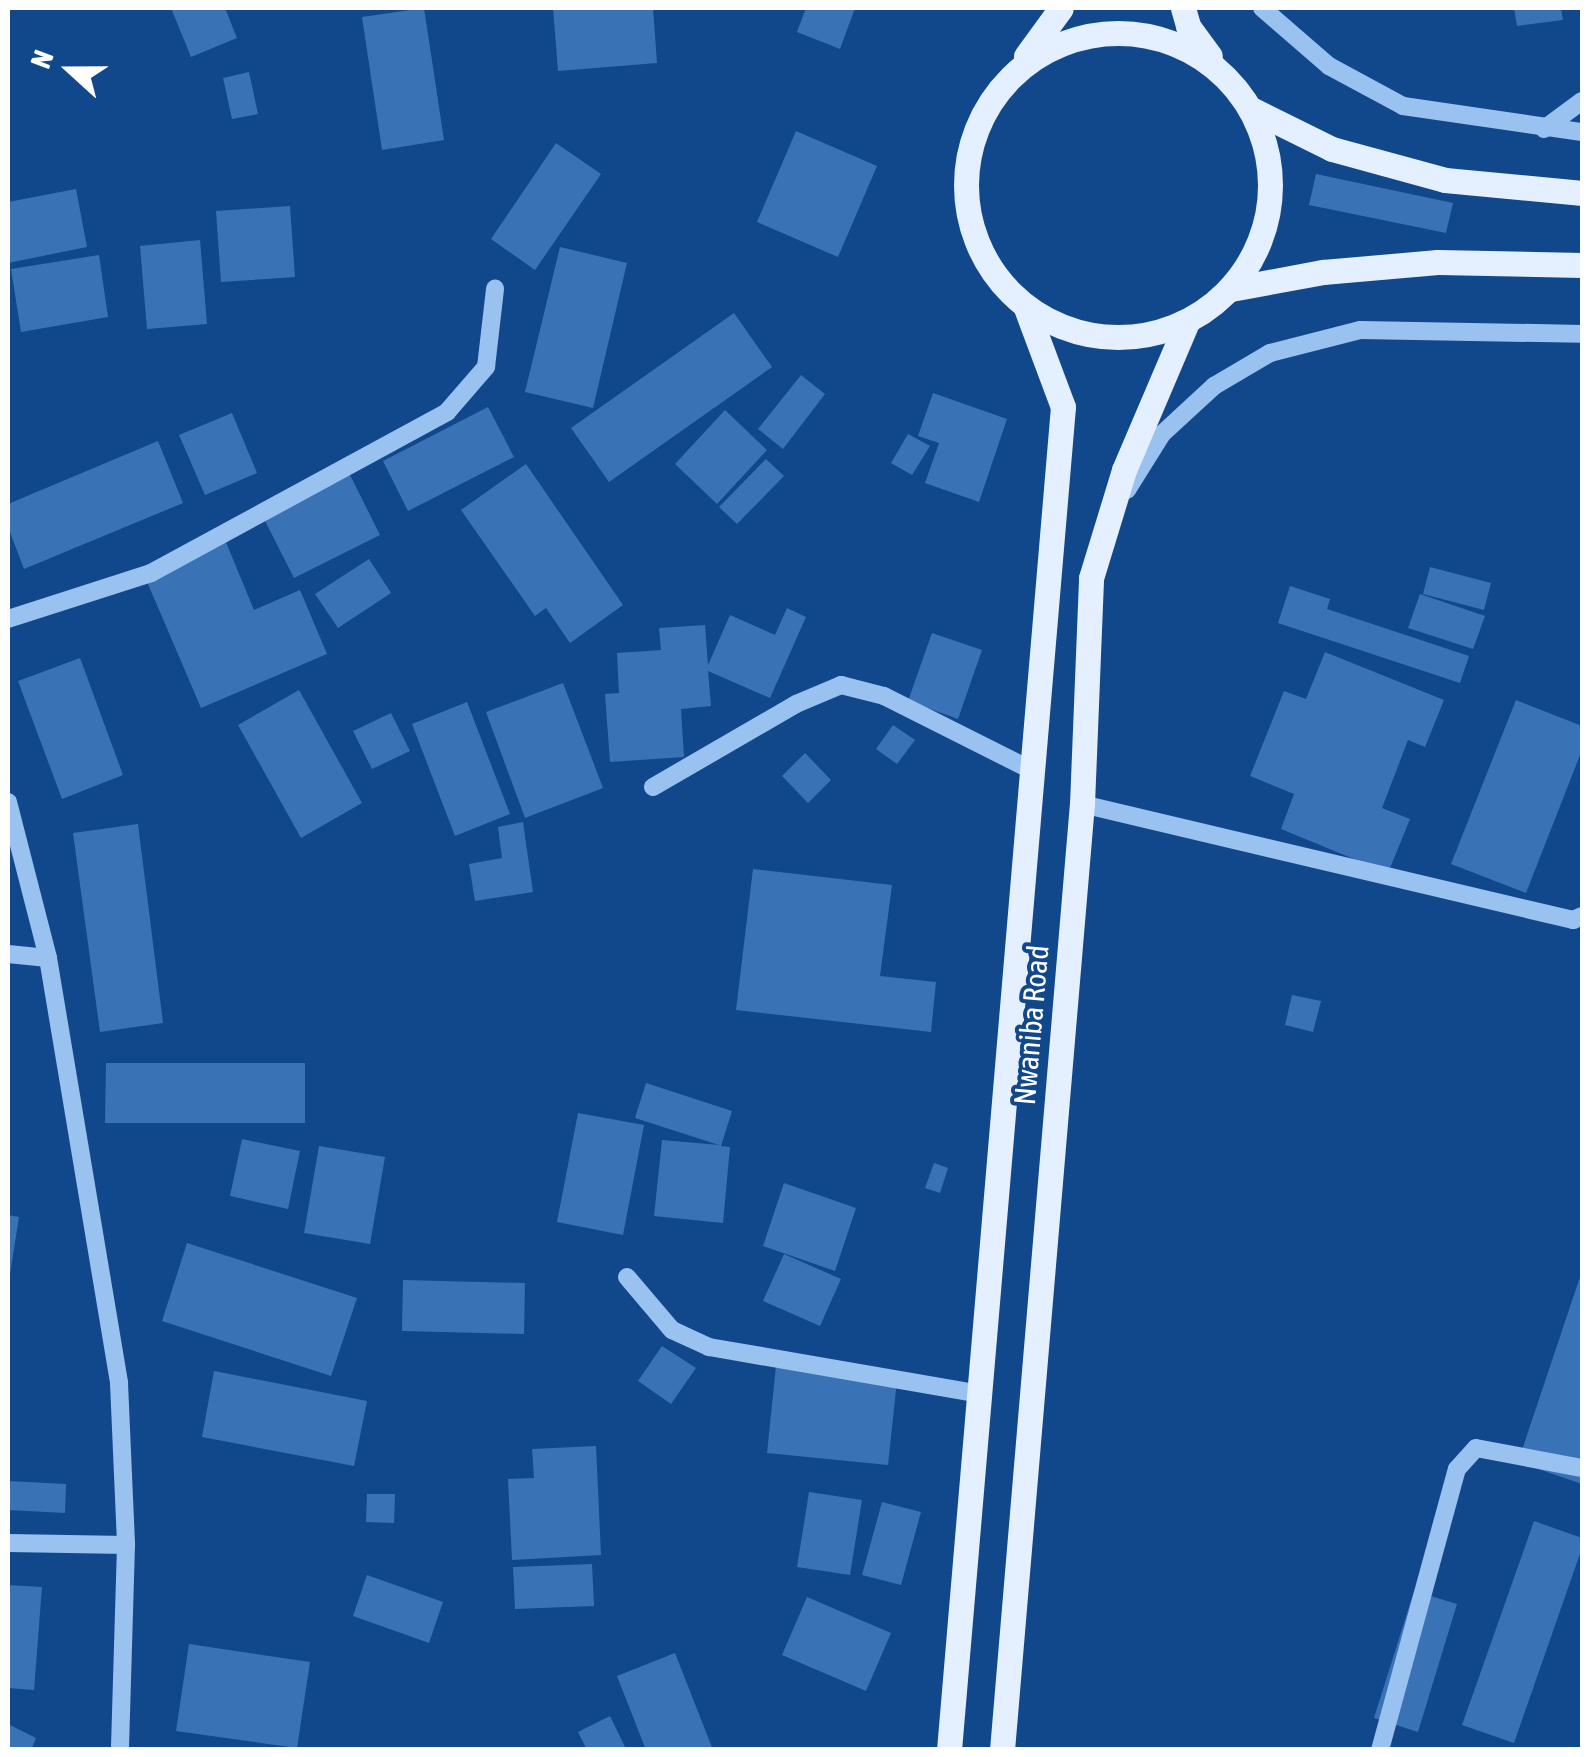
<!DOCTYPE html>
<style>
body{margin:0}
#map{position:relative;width:1590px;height:1757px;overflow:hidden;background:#11488c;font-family:"Asap Condensed",sans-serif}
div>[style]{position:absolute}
.building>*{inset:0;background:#3a72b6}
.minor>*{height:18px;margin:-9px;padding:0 9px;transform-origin:9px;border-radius:9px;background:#99c2f1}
.major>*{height:25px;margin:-12.5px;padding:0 12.5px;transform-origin:12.5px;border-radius:12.5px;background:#e4efff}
.major>.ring{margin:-12.5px;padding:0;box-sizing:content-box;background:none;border:25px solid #e4efff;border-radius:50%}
span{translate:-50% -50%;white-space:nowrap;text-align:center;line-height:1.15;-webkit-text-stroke:8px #11488c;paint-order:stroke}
.street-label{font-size:30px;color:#fff}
.frame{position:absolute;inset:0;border:10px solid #fff;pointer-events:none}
.north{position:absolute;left:20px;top:20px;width:100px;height:100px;-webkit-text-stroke:8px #11488c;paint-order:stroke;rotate:291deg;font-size:28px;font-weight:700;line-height:40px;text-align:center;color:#fff}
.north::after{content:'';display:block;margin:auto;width:35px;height:45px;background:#fff;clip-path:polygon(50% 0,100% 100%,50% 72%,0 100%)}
</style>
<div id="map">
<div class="building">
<i style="clip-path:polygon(171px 8px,225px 8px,237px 38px,191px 57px)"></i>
<i style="clip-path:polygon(424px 8px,444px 140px,382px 150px,362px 17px)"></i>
<i style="clip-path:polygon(553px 8px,653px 8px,657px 63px,558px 71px)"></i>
<i style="clip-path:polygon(806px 8px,855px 8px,840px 49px,797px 32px)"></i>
<i style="clip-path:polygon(1514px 8px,1561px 8px,1563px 20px,1517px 26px)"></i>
<i style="clip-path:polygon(249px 72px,258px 114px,232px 119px,223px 78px)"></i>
<i style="clip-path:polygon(796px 131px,877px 166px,838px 257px,757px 222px)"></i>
<i style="clip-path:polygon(556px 143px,601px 174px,535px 270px,491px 239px)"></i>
<i style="clip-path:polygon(1316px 174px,1453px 203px,1446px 233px,1309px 205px)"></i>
<i style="clip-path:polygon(76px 189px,87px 247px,8px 263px,8px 202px)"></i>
<i style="clip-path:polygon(290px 206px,295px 277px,221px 282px,216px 211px)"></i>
<i style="clip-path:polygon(200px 240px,207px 324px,147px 329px,140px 246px)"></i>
<i style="clip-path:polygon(560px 247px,627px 263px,593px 408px,525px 392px)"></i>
<i style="clip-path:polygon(99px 255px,108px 317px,21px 332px,11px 269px)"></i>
<i style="clip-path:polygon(734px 313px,772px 367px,609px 482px,571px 428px)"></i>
<i style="clip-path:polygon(801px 375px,825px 394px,783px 449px,758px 429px)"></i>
<i style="clip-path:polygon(933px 393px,1007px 419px,979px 502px,925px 483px,939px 443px,918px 436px)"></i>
<i style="clip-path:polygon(488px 407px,514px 457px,408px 511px,383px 461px)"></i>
<i style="clip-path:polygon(725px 410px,767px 450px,717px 504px,675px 464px)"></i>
<i style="clip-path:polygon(232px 413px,257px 473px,205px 495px,179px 435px)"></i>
<i style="clip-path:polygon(908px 434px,930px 446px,912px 475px,891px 463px)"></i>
<i style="clip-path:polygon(158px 441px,183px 503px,24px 569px,8px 527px,8px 504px)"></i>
<i style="clip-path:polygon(766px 459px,784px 476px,737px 524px,719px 507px)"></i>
<i style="clip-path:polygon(526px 464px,623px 605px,570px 643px,546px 608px,535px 616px,461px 510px)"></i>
<i style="clip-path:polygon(349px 473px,380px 535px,294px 578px,263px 517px)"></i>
<i style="clip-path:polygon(223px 535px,254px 610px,300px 590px,327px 654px,201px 708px,142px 570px)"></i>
<i style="clip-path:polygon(369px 559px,391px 593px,338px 628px,315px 594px)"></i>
<i style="clip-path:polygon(1430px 567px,1491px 583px,1484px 610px,1423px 594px)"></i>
<i style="clip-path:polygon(1290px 586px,1330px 599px,1327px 609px,1469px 656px,1460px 683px,1278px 623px)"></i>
<i style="clip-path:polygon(1420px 594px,1485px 616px,1473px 649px,1408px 628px)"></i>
<i style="clip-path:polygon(787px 608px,806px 617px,770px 698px,708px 671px,711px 706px,681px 709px,684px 757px,610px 762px,605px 694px,619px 693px,617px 653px,661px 650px,659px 628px,705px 625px,708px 665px,730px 615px,775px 635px)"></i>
<i style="clip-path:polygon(932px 633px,982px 650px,958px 719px,908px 701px)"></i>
<i style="clip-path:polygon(1325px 652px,1444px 700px,1425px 747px,1408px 740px,1382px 808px,1410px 819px,1388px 873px,1281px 829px,1294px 794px,1250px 776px,1284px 691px,1306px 699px)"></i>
<i style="clip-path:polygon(80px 658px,123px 775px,62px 799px,18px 681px)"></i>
<i style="clip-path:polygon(563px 683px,603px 788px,525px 818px,486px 712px)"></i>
<i style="clip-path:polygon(299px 690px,362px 803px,301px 838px,238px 725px)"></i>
<i style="clip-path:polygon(1516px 700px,1582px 726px,1582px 750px,1526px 893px,1451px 864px)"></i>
<i style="clip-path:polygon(467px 702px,510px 814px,455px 836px,412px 724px)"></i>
<i style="clip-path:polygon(391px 713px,410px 751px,372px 769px,353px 731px)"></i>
<i style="clip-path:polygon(893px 725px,915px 740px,897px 764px,876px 749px)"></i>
<i style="clip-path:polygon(805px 753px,831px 780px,808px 803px,782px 776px)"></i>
<i style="clip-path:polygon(523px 822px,533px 892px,475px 901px,469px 864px,502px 858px,498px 827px)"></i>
<i style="clip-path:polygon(138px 824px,163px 1023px,100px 1032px,73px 833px)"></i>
<i style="clip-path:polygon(753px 869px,892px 885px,880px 976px,936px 982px,931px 1032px,736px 1010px)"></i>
<i style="clip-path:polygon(1292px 995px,1321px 1001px,1313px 1032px,1285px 1025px)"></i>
<i style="clip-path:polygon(106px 1063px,305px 1063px,305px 1123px,105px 1123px)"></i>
<i style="clip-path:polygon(646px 1083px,732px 1111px,721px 1146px,730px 1147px,723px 1223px,654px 1216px,662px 1140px,719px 1145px,635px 1118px)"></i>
<i style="clip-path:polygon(578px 1113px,644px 1125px,623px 1235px,557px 1222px)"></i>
<i style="clip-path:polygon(242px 1139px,300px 1151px,288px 1209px,230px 1196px)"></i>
<i style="clip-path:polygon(319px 1146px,385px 1157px,370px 1244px,304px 1233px)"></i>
<i style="clip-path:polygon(934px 1163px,948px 1168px,940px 1193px,925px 1188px)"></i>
<i style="clip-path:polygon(784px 1183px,856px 1208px,835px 1271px,763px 1246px)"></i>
<i style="clip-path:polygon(8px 1215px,19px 1217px,10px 1274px,8px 1274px)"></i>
<i style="clip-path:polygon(187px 1243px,357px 1298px,331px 1376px,162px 1321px)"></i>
<i style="clip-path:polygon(784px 1254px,841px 1279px,820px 1326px,763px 1301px)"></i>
<i style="clip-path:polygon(1582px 1271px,1582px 1484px,1518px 1462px)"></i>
<i style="clip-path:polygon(403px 1280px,525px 1283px,524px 1334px,402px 1331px)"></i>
<i style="clip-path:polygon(662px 1346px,696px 1368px,671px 1404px,638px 1381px)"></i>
<i style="clip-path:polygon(776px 1366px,897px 1380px,888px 1465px,767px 1453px)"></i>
<i style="clip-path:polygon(214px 1371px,367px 1401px,354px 1466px,202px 1437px)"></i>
<i style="clip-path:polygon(596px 1446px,601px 1555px,512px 1560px,508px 1479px,534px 1478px,532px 1449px)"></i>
<i style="clip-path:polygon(8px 1481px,66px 1484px,65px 1513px,8px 1510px)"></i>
<i style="clip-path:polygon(809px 1492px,862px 1500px,850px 1575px,797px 1567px)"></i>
<i style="clip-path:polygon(367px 1494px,395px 1494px,394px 1523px,366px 1522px)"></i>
<i style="clip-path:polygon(882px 1502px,921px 1512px,901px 1585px,862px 1575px)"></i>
<i style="clip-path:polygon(1534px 1521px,1582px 1538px,1582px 1548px,1514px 1743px,1462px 1725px)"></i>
<i style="clip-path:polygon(592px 1564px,594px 1606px,515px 1609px,513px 1567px)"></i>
<i style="clip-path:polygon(367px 1575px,443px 1602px,429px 1643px,353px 1616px)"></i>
<i style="clip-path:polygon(8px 1585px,42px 1587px,34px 1690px,8px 1688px)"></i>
<i style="clip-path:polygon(1414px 1591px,1457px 1604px,1418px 1732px,1374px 1718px)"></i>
<i style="clip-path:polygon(807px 1597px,891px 1633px,866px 1691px,782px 1655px)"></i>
<i style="clip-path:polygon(189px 1644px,310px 1662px,297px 1748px,176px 1731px)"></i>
<i style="clip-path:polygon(675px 1653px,713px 1750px,646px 1750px,617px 1676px)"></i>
<i style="clip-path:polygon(610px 1716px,626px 1749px,587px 1750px,578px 1732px)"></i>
<i style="clip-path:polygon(8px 1724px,36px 1738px,31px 1750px,8px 1750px)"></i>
</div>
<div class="minor">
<i style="left:1262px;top:8px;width:89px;rotate:40.9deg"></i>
<i style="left:1329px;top:66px;width:84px;rotate:28.4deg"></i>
<i style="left:1403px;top:106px;width:181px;rotate:8.3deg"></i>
<i style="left:1544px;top:129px;width:47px;rotate:-36.4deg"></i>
<i style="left:1127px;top:490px;width:66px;rotate:-58deg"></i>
<i style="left:1162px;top:434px;width:71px;rotate:-42.7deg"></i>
<i style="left:1214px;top:386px;width:65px;rotate:-30.5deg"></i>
<i style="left:1270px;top:353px;width:93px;rotate:-14.3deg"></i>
<i style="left:1360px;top:330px;width:222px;rotate:1deg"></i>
<i style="left:8px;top:619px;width:150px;rotate:-17.8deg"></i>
<i style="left:151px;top:573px;width:337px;rotate:-28.5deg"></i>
<i style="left:447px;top:412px;width:60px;rotate:-49.1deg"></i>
<i style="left:486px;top:367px;width:79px;rotate:-83.4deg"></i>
<i style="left:653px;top:787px;width:165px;rotate:-30.1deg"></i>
<i style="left:796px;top:704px;width:49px;rotate:-22.9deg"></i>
<i style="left:841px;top:685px;width:44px;rotate:14.3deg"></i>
<i style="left:884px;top:696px;width:167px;rotate:26.7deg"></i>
<i style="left:8px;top:802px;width:161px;rotate:75.6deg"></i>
<i style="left:48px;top:958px;width:431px;rotate:80.5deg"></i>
<i style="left:119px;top:1383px;width:162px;rotate:87.5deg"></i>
<i style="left:126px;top:1545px;width:205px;rotate:91.7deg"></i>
<i style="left:1082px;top:804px;width:505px;rotate:13.29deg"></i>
<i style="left:1573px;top:920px;width:10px;rotate:-24deg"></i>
<i style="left:8px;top:954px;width:40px;rotate:5.7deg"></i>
<i style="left:627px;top:1277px;width:70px;rotate:49.7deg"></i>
<i style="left:672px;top:1330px;width:41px;rotate:24.7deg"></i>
<i style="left:709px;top:1347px;width:275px;rotate:9.8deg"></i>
<i style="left:8px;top:1543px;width:118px;rotate:1deg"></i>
<i style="left:1380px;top:1750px;width:291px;rotate:-74.7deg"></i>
<i style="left:1457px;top:1469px;width:28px;rotate:-48deg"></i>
<i style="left:1476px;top:1448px;width:108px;rotate:10.7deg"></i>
</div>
<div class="major">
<i style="left:1183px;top:8px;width:19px;rotate:74deg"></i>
<i style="left:1188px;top:26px;width:37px;rotate:54deg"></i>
<i class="ring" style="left:966px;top:33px;width:279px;height:279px"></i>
<i style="left:1026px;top:56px;width:59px;rotate:-53.9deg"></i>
<i style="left:1251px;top:109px;width:90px;rotate:26.3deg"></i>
<i style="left:1332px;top:149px;width:117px;rotate:15.3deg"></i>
<i style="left:1445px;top:180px;width:138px;rotate:5.4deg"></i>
<i style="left:1231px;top:289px;width:94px;rotate:-10.5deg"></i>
<i style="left:1323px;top:272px;width:115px;rotate:-5deg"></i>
<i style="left:1438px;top:262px;width:144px;rotate:1.2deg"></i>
<i style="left:949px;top:1750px;width:1348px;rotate:-85.15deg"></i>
<i style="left:1063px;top:407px;width:106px;rotate:-110.5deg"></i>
<i style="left:1002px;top:1750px;width:949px;rotate:-85.17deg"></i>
<i style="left:1082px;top:804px;width:226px;rotate:-87.7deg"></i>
<i style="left:1091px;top:578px;width:113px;rotate:-73deg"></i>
<i style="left:1124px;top:470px;width:161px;rotate:-66.9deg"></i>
</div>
<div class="street-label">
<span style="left:1031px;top:1025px;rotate:-85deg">Nwaniba Road</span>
</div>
<div class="frame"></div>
<div class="north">N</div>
</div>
